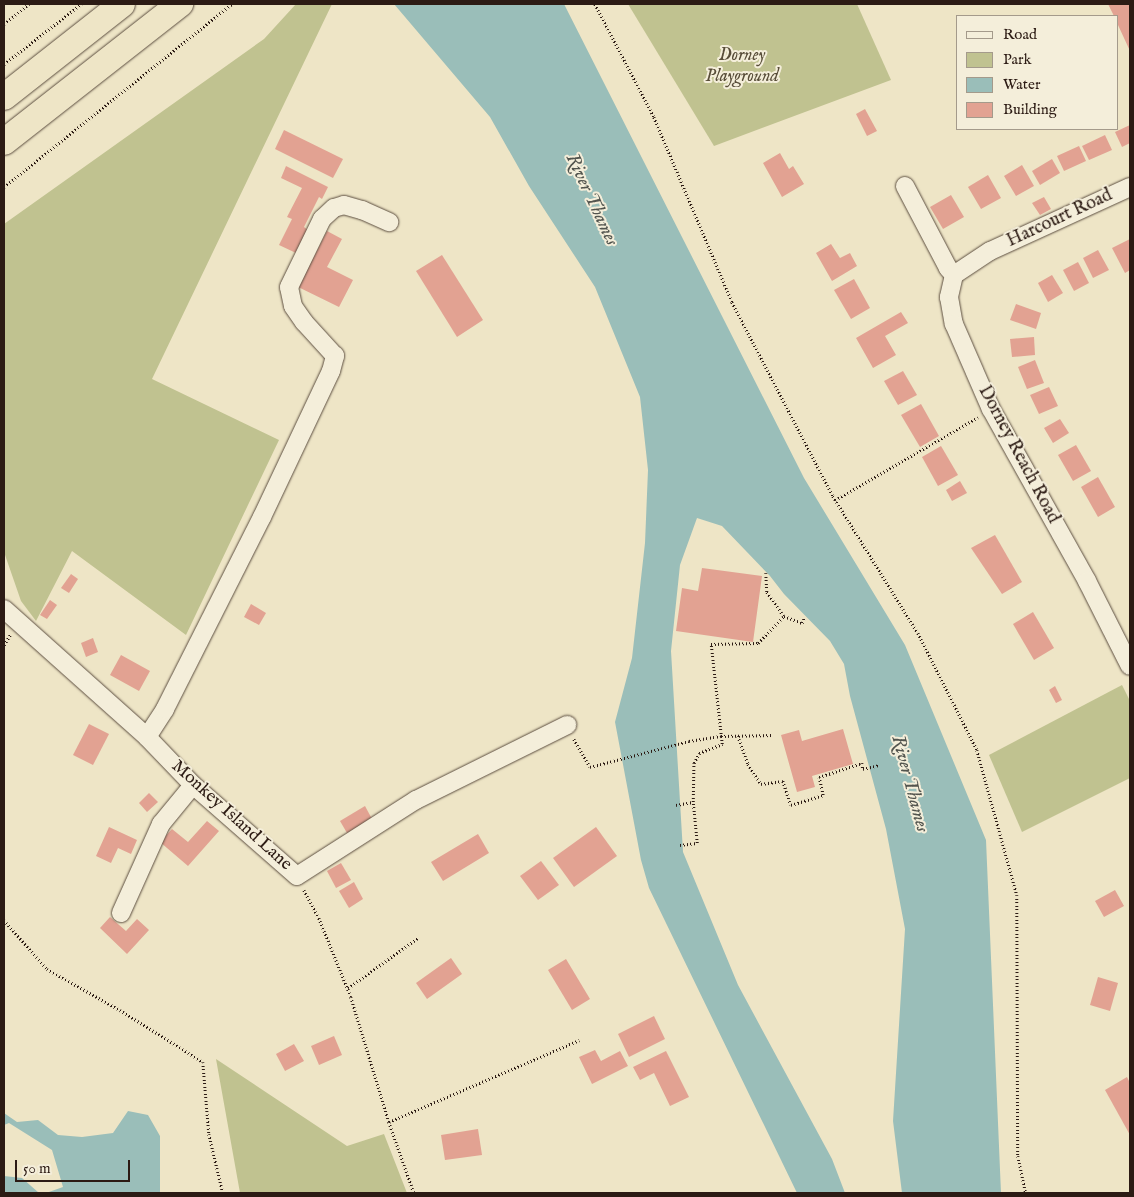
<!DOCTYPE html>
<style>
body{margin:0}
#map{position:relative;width:1134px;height:1197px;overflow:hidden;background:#eee5c6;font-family:"IM FELL English",serif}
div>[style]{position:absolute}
.green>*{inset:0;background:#c0c290}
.water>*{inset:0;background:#9abeb9}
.building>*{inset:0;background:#e2a292}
.path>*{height:2.5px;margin-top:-1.25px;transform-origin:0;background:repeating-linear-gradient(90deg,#2c1b14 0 1px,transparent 0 3.5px)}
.roads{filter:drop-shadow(0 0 1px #5c4e40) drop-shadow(0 0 1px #5c4e40)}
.minor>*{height:18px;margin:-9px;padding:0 9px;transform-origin:9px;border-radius:9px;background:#f4eeda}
.highway>*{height:26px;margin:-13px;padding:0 13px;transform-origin:13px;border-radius:13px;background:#eee5c6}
span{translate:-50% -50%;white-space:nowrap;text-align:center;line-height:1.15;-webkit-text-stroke:4px #f4eeda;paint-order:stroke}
.park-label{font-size:18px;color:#584d39;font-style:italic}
.street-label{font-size:18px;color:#2c1b14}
.water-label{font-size:19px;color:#52544e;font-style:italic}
.frame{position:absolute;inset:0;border:5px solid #2c1b14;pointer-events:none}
.legend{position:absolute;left:956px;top:15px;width:162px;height:115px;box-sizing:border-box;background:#f4eeda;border:1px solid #a49a8b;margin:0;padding:6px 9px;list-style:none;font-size:15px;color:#2c1b14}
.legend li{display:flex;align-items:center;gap:10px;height:25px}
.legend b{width:25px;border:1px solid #a49a8b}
.scale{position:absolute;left:15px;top:1160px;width:115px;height:22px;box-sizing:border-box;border:2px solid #2c1b14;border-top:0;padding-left:6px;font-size:15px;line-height:18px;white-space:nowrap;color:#2c1b14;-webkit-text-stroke:4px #f4eeda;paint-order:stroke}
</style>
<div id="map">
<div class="green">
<i style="clip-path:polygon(296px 4px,332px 4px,152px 379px,279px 440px,186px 635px,72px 551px,36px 621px,21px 601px,4px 552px,4px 224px,264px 39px)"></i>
<i style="clip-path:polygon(628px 4px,857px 4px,891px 80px,714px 146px)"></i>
<i style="clip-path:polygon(1122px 685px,1130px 701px,1130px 778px,1022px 832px,989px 755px)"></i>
<i style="clip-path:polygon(216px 1059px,347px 1146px,384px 1134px,407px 1193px,240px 1193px)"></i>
</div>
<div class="water">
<i style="clip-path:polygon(394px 4px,564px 4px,804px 478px,905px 645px,986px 840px,1001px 1193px,902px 1193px,893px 1121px,905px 929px,886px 829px,850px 696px,844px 664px,830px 641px,784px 594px,770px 576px,722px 526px,697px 518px,680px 565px,671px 651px,683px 852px,738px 985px,832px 1159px,845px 1193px,797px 1193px,649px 888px,641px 860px,615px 722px,632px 658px,645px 543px,648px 470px,640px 397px,595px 287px,529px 186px,490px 117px)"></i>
<i style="clip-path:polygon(128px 1111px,148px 1115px,160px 1136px,160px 1193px,46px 1193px,63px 1187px,52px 1150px,9px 1123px,4px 1125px,4px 1113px,17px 1122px,38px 1120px,58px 1135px,82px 1137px,113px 1133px)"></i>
<i style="clip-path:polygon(4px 1176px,22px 1178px,39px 1193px,4px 1193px)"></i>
</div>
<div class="building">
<i style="clip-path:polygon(1108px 4px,1130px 4px,1130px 51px,1118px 25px,1118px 16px,1114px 16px)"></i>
<i style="clip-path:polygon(865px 109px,877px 131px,867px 136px,856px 114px)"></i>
<i style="clip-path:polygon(1130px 125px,1130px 143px,1122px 147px,1115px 132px)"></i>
<i style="clip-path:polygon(284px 130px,343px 159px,333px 178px,275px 149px)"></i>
<i style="clip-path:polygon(1105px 135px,1112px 150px,1089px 160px,1082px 146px)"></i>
<i style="clip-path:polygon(1079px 146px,1086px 161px,1064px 171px,1057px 156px)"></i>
<i style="clip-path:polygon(780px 153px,789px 169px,793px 166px,804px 184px,782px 197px,763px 163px)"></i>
<i style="clip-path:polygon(1052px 159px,1060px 173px,1040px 185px,1032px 171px)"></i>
<i style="clip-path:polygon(1022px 165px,1034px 186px,1016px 196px,1004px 176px)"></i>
<i style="clip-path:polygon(286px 166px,328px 187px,322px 199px,319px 197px,304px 227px,308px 230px,296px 253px,279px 245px,292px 219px,287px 217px,302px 188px,281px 178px)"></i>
<i style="clip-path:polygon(988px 175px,1001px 198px,981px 209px,968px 187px)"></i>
<i style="clip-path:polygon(951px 195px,964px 217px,943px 229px,930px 207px)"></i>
<i style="clip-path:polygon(1044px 197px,1051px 209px,1040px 215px,1032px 203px)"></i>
<i style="clip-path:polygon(327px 231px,342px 239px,327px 267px,353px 280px,339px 307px,292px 284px,306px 256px,312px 260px)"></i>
<i style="clip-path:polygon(1130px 239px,1130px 270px,1125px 273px,1112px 248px)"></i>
<i style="clip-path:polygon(831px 244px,840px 258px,850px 253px,857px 266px,832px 281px,816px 253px)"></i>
<i style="clip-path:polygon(1098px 250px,1109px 270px,1093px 278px,1083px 258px)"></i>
<i style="clip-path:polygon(442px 255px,483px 320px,457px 337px,416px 271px)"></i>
<i style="clip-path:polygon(1078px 262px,1089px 283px,1074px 291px,1063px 270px)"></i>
<i style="clip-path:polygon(1052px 275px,1063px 293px,1048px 302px,1038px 283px)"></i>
<i style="clip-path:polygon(854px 279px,870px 308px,851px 319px,834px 290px)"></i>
<i style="clip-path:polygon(1016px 304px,1041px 313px,1036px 329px,1010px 320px)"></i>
<i style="clip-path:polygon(901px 312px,908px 323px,885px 336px,896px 355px,873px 368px,856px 338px)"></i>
<i style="clip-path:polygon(1034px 337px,1035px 355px,1012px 357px,1010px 339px)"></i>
<i style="clip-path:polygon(1035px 360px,1044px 383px,1027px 389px,1018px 367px)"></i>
<i style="clip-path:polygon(903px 371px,917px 395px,898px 405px,884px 381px)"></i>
<i style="clip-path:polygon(1049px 387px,1058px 406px,1039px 414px,1030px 395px)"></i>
<i style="clip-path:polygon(921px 404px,939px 436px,920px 447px,901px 415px)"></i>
<i style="clip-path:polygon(1060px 419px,1069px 433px,1053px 443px,1044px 428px)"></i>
<i style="clip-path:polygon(1076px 445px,1091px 471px,1073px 481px,1058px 455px)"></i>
<i style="clip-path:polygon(941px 446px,958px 475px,938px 486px,922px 457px)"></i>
<i style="clip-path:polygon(1098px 477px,1115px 507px,1098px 517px,1081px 487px)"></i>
<i style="clip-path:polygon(960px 481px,967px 493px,952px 501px,946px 490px)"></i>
<i style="clip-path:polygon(995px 535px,1022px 582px,1002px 594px,971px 548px)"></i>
<i style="clip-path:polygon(702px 568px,762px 576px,753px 642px,676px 631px,682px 588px,698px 591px)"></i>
<i style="clip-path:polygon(71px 574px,78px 579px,69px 593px,61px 588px)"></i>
<i style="clip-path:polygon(50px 600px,57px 605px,47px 619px,40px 615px)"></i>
<i style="clip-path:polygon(251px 604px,266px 613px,259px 625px,244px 617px)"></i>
<i style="clip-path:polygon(1033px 612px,1054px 648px,1034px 660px,1013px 624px)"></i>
<i style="clip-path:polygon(93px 638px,98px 652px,86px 657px,81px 643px)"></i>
<i style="clip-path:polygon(121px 655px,150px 671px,139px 691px,110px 675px)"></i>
<i style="clip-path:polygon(1055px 686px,1062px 700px,1056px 703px,1049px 690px)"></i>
<i style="clip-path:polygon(89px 724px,109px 734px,93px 765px,73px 755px)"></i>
<i style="clip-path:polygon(843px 729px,853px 764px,812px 776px,815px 787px,797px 792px,781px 735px,799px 730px,802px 741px)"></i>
<i style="clip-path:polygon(149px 793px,158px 802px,147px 812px,139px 803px)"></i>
<i style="clip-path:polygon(365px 806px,372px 819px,347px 833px,340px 821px)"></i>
<i style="clip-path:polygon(207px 821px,219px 831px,188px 866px,160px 842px,172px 829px,188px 842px)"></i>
<i style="clip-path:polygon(109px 827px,137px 840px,131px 854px,118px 848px,111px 863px,96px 856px)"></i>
<i style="clip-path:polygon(596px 827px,617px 856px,574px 887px,553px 858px)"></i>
<i style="clip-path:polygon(478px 834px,489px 853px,443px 881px,431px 862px)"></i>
<i style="clip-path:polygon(541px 861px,559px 885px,538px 900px,520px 876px)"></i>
<i style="clip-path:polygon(341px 863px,351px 880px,336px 888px,327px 871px)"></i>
<i style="clip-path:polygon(354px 882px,363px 899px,349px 908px,339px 891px)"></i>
<i style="clip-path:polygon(1115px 890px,1124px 906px,1104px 917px,1095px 901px)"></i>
<i style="clip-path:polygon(110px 917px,126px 931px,137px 919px,149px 930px,127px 954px,100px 928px)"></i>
<i style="clip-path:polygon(451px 958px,462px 974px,427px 999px,416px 983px)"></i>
<i style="clip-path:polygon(566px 959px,590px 999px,572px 1010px,548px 970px)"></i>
<i style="clip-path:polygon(1098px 977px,1118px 983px,1110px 1011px,1090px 1005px)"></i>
<i style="clip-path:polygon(654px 1016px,665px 1039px,629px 1057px,618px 1034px)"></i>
<i style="clip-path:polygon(334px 1036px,342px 1055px,319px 1065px,311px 1046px)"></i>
<i style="clip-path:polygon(294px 1044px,304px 1061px,285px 1071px,276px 1054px)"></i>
<i style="clip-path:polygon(595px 1050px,601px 1061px,620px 1051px,628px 1066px,592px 1084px,579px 1057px)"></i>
<i style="clip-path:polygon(666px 1051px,689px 1097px,670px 1106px,654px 1073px,640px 1080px,633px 1067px)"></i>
<i style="clip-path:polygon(1127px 1077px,1130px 1083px,1130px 1135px,1105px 1090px)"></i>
<i style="clip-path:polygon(478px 1129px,482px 1155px,445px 1160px,441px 1135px)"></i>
</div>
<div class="path">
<i style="left:595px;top:4px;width:127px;rotate:62.4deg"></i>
<i style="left:654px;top:117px;width:201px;rotate:67.1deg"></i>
<i style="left:732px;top:302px;width:219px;rotate:62.5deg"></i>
<i style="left:833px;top:496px;width:161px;rotate:58.2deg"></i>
<i style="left:918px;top:633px;width:131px;rotate:63.2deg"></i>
<i style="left:977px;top:750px;width:150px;rotate:74.6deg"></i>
<i style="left:1017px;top:895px;width:261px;rotate:89.8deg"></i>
<i style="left:1018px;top:1156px;width:38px;rotate:78deg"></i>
<i style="left:4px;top:24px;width:32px;rotate:-39deg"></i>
<i style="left:4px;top:64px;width:98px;rotate:-37.9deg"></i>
<i style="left:4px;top:187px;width:292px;rotate:-38.8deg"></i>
<i style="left:835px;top:500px;width:165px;rotate:-30.1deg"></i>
<i style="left:766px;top:573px;width:19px;rotate:87deg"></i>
<i style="left:767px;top:592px;width:29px;rotate:55deg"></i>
<i style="left:784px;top:616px;width:19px;rotate:21deg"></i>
<i style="left:802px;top:623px;width:5px;rotate:-68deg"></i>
<i style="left:4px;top:645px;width:12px;rotate:-59deg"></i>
<i style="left:738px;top:736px;width:30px;rotate:70deg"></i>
<i style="left:748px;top:764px;width:24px;rotate:57deg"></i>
<i style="left:761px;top:784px;width:22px;rotate:-8deg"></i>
<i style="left:783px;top:781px;width:25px;rotate:72deg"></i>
<i style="left:791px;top:805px;width:34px;rotate:-17deg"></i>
<i style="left:823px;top:795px;width:18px;rotate:-103deg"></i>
<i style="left:819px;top:777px;width:45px;rotate:-18deg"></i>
<i style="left:862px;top:763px;width:6px;rotate:81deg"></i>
<i style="left:863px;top:769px;width:16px;rotate:-14deg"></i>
<i style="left:574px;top:739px;width:32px;rotate:60deg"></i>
<i style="left:590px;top:767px;width:102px;rotate:-14.7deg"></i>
<i style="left:689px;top:741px;width:32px;rotate:-9deg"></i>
<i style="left:721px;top:736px;width:51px;rotate:-1.1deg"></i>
<i style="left:676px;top:805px;width:17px;rotate:-10deg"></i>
<i style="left:680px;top:845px;width:17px;rotate:-7deg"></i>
<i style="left:697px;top:843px;width:41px;rotate:-95.6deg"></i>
<i style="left:693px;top:802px;width:39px;rotate:-89deg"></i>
<i style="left:694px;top:763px;width:11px;rotate:-63deg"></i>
<i style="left:699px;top:753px;width:25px;rotate:-21deg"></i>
<i style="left:722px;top:744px;width:101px;rotate:-96.3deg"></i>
<i style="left:711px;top:644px;width:47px;rotate:-1.2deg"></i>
<i style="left:758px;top:643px;width:37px;rotate:-46deg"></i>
<i style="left:304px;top:890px;width:32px;rotate:62deg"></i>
<i style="left:319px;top:918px;width:85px;rotate:67.9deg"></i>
<i style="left:351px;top:997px;width:131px;rotate:73.1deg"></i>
<i style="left:389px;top:1122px;width:75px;rotate:70.6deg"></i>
<i style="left:4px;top:920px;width:65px;rotate:48.7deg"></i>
<i style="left:47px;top:969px;width:84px;rotate:29.3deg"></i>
<i style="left:120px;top:1010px;width:98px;rotate:32.1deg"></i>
<i style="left:203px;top:1062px;width:72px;rotate:85.2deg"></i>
<i style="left:209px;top:1134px;width:61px;rotate:76.7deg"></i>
<i style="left:348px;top:988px;width:87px;rotate:-35.7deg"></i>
<i style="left:389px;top:1122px;width:207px;rotate:-23.3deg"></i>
</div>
<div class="roads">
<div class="minor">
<i style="left:905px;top:186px;width:93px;rotate:62.3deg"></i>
<i style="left:948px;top:268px;width:9px;rotate:49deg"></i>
<i style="left:1130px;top:187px;width:154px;rotate:155.4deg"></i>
<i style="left:990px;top:251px;width:43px;rotate:146.3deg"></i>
<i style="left:954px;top:275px;width:23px;rotate:103deg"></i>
<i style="left:949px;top:297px;width:27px;rotate:80deg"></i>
<i style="left:954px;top:324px;width:93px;rotate:66.5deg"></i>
<i style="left:991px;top:409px;width:197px;rotate:60.8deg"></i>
<i style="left:1087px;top:581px;width:95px;rotate:63.2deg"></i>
<i style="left:4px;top:609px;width:192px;rotate:41.8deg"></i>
<i style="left:147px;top:737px;width:66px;rotate:46.2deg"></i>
<i style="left:193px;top:785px;width:138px;rotate:41.2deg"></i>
<i style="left:297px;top:876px;width:141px;rotate:-32.6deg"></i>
<i style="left:416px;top:800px;width:169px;rotate:-26.4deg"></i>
<i style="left:147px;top:737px;width:33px;rotate:-57deg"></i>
<i style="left:165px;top:709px;width:215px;rotate:-63.2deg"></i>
<i style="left:262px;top:517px;width:161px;rotate:-64.7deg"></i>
<i style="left:331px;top:371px;width:16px;rotate:-75deg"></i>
<i style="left:335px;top:356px;width:46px;rotate:-132.4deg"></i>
<i style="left:304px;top:322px;width:19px;rotate:-125deg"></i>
<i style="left:293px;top:306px;width:19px;rotate:-102deg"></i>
<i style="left:289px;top:287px;width:76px;rotate:-64.1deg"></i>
<i style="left:322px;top:219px;width:16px;rotate:-43deg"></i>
<i style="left:334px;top:208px;width:10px;rotate:-17deg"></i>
<i style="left:344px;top:205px;width:19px;rotate:16deg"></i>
<i style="left:362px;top:210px;width:30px;rotate:24deg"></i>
<i style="left:121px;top:913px;width:98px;rotate:-65.8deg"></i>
<i style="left:161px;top:824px;width:50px;rotate:-50.6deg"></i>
</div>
<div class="highway">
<i style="left:4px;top:97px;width:150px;rotate:-38.2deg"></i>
<i style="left:4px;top:142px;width:224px;rotate:-38.1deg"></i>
</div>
</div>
<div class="park-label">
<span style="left:742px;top:67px">Dorney<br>Playground</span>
</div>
<div class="street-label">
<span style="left:1060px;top:219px;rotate:-25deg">Harcourt Road</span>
<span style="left:1018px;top:455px;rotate:62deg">Dorney Reach Road</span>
<span style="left:231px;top:816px;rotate:42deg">Monkey Island Lane</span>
</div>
<div class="water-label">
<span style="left:591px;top:200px;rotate:65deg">River Thames</span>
<span style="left:909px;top:784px;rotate:75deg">River Thames</span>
</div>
<div class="frame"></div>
<ul class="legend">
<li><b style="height:6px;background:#f4eeda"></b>Road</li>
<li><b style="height:14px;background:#c0c290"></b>Park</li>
<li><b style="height:14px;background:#9abeb9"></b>Water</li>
<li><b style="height:14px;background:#e2a292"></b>Building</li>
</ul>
<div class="scale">50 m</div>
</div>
